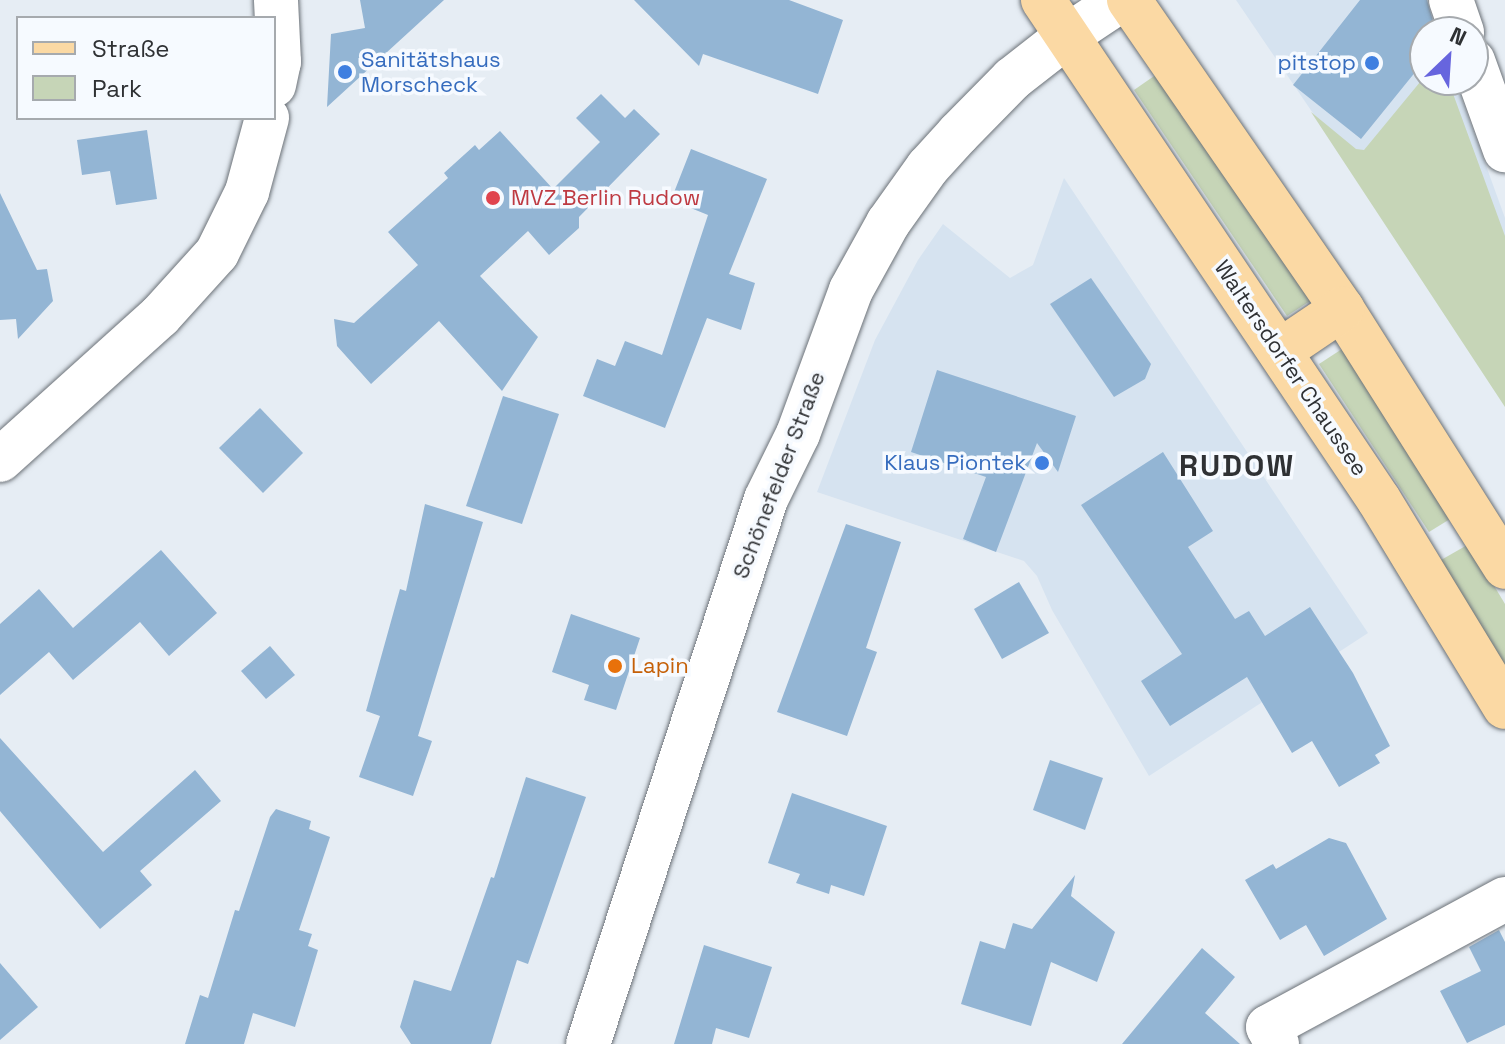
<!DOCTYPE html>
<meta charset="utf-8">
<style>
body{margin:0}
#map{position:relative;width:1505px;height:1044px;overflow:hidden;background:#e6edf4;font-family:"Space Grotesk",sans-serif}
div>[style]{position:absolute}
.built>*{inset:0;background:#d6e3f0}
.green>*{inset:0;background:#c6d5b7}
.building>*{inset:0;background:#93b5d4}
.roads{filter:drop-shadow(0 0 2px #6c7278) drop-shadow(0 0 2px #6c7278)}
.minor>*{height:44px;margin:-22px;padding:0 22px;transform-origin:22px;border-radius:22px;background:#fff}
.major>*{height:44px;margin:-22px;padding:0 22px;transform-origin:22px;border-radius:22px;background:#fbd9a4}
.dots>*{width:22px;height:22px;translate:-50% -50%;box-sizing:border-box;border:4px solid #f6faff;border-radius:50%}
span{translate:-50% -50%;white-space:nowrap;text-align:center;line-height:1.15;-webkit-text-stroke:7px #f6faff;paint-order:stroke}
.shop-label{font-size:22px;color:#366cbe}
.left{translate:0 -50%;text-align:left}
.right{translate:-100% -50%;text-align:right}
.health-label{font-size:22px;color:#be3a42}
.street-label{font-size:22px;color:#2f3134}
.food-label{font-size:22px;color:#c56008}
.district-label{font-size:30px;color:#2f3134;font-weight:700;letter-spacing:2px}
.legend{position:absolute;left:16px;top:16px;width:260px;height:104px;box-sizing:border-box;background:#f6faff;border:2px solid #a6aaae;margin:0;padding:10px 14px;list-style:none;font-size:24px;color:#2f3134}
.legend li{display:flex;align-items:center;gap:16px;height:40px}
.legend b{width:40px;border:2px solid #a6aaae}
.north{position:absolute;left:1409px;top:16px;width:80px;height:80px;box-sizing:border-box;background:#f6faff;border:2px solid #a6aaae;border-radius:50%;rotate:25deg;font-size:22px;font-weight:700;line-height:32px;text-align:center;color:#2f3134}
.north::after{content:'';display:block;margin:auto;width:28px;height:36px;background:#6765de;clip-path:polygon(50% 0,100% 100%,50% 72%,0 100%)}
</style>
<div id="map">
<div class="built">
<i style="clip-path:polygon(1236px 0,1427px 0,1438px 32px,1425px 32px,1425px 80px,1455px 80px,1505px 218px,1505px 351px,1480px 359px)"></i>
<i style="clip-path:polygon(1064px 178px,1368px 633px,1149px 776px,1052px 610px,1037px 576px,1024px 561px,817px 492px,875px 340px,918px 260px,943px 224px,1010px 278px,1033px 265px)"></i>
</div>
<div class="green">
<i style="clip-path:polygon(1157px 74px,1310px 301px,1287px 316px,1134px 90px)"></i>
<i style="clip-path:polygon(1425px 76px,1425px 80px,1448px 80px,1505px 236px,1505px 407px,1311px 112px,1356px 149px,1364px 150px)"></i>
<i style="clip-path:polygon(1342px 349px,1450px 519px,1429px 532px,1319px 364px)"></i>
<i style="clip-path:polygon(1469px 544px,1505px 604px,1505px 668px,1441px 560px)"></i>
</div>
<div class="building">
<i style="clip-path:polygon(360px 0,444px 0,327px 107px,331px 34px,365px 28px)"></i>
<i style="clip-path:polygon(634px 0,789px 0,843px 20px,818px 94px,703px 54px,699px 66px)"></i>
<i style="clip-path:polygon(1360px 0,1427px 0,1436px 32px,1425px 32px,1425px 60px,1361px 139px,1293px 85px)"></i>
<i style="clip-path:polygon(601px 94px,625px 118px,634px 109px,660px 134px,579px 217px,579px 228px,549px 255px,528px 231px,480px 276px,538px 337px,502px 391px,439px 321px,371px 384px,337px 346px,334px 319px,354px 323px,418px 265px,388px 232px,448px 178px,444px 173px,475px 145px,479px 150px,500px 131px,553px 189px,600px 142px,576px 118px)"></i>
<i style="clip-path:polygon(147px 130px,157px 199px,116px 205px,110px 171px,82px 175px,77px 140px)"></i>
<i style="clip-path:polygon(691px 149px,767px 179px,729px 274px,755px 283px,741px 330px,707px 318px,665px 428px,583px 396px,597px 359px,615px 366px,625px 341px,662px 355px,708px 215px,671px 200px)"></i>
<i style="clip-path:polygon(0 193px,37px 270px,47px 269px,53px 301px,18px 339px,16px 319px,0 320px)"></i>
<i style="clip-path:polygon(1091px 278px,1151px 364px,1145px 379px,1114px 397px,1050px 304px)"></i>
<i style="clip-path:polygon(937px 370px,1076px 416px,1058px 472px,1037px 443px,996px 552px,963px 539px,986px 477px,911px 452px)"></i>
<i style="clip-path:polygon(503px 396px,559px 414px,522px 524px,466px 506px)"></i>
<i style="clip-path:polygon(260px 408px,303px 453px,263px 493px,219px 448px)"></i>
<i style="clip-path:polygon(1163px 452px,1213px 531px,1188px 547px,1235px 619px,1249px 611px,1265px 636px,1310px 607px,1353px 673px,1390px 746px,1375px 755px,1380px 763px,1339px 787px,1312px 741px,1292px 753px,1247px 677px,1170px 726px,1141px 681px,1182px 654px,1081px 505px)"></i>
<i style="clip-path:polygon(425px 504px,483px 522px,418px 736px,432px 741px,413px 796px,359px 777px,380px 716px,366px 711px,400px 589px,406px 591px)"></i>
<i style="clip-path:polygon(846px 524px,901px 542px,866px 648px,877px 652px,847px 736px,777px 712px)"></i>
<i style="clip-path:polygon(161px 550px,217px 613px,169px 656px,140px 622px,73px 680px,49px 652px,0 695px,0 624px,39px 589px,73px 628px)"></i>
<i style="clip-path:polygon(1019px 582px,1049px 633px,1002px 659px,974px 609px)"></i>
<i style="clip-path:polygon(571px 614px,640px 638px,616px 710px,584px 700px,589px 685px,552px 672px)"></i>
<i style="clip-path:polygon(270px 646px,295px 675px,266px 699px,241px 671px)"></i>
<i style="clip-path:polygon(0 738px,103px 852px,195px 770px,221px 801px,140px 871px,152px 885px,100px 929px,0 811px)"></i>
<i style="clip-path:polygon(1050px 760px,1103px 778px,1085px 830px,1033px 810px)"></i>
<i style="clip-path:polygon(526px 777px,586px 797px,528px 964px,517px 960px,491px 1044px,411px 1044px,400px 1027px,414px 980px,451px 991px,491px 877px,494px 878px)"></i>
<i style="clip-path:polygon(792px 793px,887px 826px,864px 896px,831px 885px,829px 894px,796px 883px,800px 874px,768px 863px)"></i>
<i style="clip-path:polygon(276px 809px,311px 821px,309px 829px,330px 837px,299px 930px,312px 934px,308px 946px,318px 950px,295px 1027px,253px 1013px,244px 1044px,185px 1044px,200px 995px,208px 998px,235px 910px,239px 911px,270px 817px)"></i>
<i style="clip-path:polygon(1329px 838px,1346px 843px,1387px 919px,1324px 956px,1306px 925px,1280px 940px,1245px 880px,1273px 864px,1276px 869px)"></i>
<i style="clip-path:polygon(1075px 875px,1071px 896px,1115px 932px,1097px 982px,1051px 962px,1031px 1026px,961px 1004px,980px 941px,1005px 949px,1013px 923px,1032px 929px)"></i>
<i style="clip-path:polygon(1499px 930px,1505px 942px,1505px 1025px,1467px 1043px,1440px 991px,1481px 971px,1469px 947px)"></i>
<i style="clip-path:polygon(704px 945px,772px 967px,749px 1038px,716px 1028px,712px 1044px,674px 1044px)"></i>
<i style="clip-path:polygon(1202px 948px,1235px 977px,1205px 1013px,1240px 1044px,1122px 1044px)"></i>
<i style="clip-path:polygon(0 963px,38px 1007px,0 1040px)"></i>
</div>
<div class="roads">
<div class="minor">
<i style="left:1451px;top:0;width:34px;rotate:71deg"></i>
<i style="left:1473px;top:61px;width:95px;rotate:70.2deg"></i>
<i style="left:274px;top:85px;width:24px;rotate:-78deg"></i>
<i style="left:279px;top:62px;width:62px;rotate:-92.8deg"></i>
<i style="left:0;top:460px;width:215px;rotate:-42deg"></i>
<i style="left:160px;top:316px;width:85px;rotate:-47.9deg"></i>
<i style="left:217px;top:253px;width:68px;rotate:-63.8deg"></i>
<i style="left:247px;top:192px;width:77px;rotate:-74.9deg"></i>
<i style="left:588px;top:1044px;width:573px;rotate:-71.91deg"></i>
<i style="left:766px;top:499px;width:72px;rotate:-63.8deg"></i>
<i style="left:798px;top:434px;width:153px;rotate:-69.8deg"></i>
<i style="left:851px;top:290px;width:77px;rotate:-61.1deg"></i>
<i style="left:888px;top:223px;width:69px;rotate:-54.5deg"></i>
<i style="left:928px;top:167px;width:45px;rotate:-47.7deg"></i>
<i style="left:958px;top:134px;width:77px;rotate:-45.5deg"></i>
<i style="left:1012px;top:79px;width:70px;rotate:-38deg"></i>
<i style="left:1067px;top:36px;width:65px;rotate:-33.7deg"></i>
<i style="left:1277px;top:1044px;width:19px;rotate:-118deg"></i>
<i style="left:1268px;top:1027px;width:269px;rotate:-28.4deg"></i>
</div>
<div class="major">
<i style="left:1043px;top:0;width:602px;rotate:56.1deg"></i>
<i style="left:1379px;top:500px;width:242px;rotate:58.7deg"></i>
<i style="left:1129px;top:0;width:375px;rotate:55.4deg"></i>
<i style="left:1342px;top:309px;width:305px;rotate:57.7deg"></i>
<i style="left:1280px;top:351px;width:75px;rotate:-34.1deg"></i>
</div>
</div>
<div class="dots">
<i style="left:1372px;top:63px;background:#3f7fe0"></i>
<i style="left:345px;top:72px;background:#3f7fe0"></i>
<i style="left:493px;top:198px;background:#e0444e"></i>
<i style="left:1042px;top:463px;background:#3f7fe0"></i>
<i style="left:615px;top:666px;background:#e8710a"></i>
</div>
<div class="shop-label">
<span class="left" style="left:361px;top:72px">Sanitätshaus<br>Morscheck</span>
<span class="right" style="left:1356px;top:63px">pitstop</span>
<span class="right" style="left:1026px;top:463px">Klaus Piontek</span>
</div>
<div class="health-label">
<span class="left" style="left:511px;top:198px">MVZ Berlin Rudow</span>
</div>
<div class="street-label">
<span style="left:1291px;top:368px;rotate:56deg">Waltersdorfer Chaussee</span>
<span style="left:779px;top:475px;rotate:-69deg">Schönefelder Straße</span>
</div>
<div class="food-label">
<span class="left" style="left:631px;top:666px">Lapin</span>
</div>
<div class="district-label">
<span style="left:1237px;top:466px">RUDOW</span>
</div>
<ul class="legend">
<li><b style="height:10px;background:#fbd9a4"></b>Straße</li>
<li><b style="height:22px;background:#c6d5b7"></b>Park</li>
</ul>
<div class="north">N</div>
</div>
